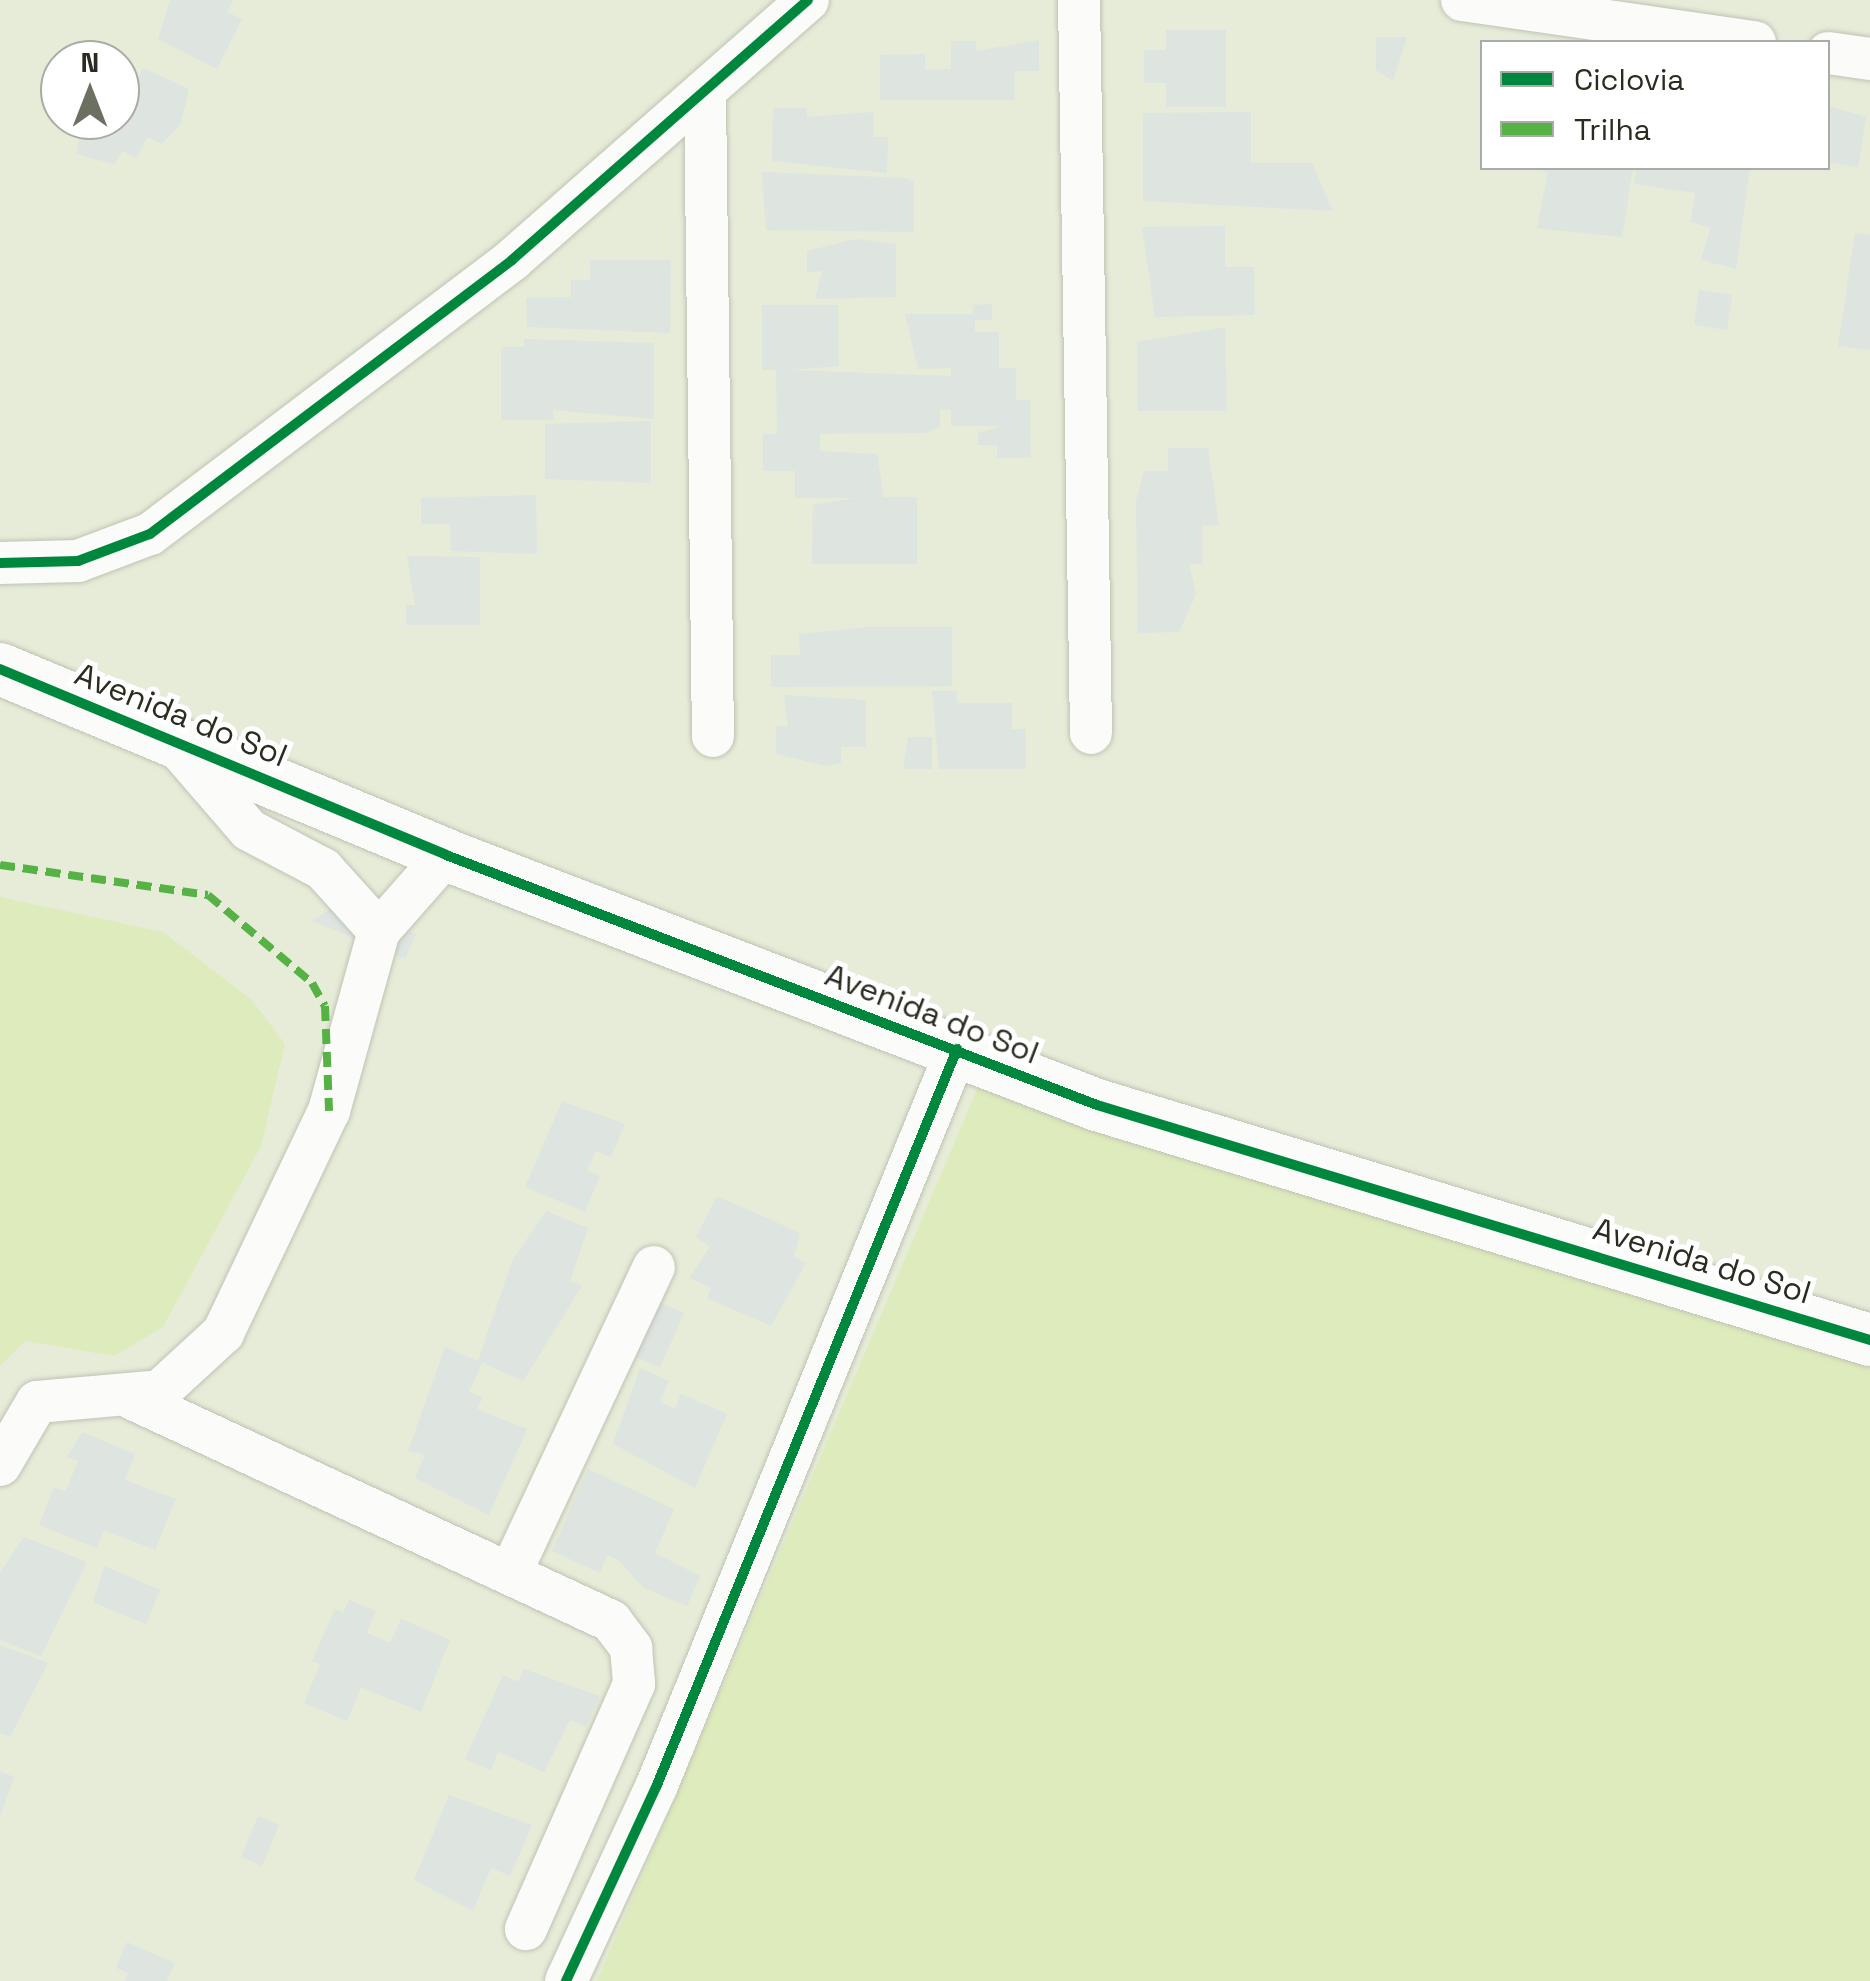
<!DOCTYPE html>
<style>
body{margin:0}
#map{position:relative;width:1870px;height:1981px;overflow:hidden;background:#e6ecd8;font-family:"Space Grotesk",sans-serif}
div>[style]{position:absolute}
.green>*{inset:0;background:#deebbc}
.building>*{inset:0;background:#dee4e0}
.roads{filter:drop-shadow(0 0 2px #bfc3b4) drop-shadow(0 0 2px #bfc3b4)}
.minor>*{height:42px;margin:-21px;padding:0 21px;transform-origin:21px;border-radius:21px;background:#fbfcf9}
.tertiary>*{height:52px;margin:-26px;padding:0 26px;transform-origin:26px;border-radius:26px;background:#fbfcf9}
.quiet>*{height:8px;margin-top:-4px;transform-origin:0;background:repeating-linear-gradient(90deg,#56b245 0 15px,transparent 0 23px)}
.cycleway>*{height:10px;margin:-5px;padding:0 5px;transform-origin:5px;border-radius:5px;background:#00873e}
span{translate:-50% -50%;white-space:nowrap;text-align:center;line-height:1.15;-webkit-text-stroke:10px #fff;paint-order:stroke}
.street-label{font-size:32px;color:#292d1f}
.legend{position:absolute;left:1480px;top:40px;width:350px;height:130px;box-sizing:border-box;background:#fff;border:2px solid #a9aba5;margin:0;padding:12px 18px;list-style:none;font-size:30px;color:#292d1f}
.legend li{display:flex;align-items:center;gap:20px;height:50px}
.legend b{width:50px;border:2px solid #a9aba5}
.north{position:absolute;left:40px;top:40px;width:100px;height:100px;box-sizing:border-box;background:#fff;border:2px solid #a9aba5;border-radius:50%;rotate:0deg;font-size:28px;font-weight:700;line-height:40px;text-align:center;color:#292d1f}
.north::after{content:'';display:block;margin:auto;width:35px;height:45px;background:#6b7060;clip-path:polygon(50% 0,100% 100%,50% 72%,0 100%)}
</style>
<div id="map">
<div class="green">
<i style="clip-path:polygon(0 897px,163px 932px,252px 1000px,285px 1044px,261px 1146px,163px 1327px,114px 1356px,25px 1341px,0 1366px)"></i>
<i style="clip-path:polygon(993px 1052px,1870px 1358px,1870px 1981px,597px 1981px)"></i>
</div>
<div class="building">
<i style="clip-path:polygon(170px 0,233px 0,227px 12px,242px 19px,217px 69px,158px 39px)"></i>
<i style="clip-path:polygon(1166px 30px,1226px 30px,1226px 107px,1166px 107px,1166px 83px,1144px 83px,1144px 50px,1166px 50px)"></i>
<i style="clip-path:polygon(1376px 37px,1407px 37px,1393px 81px,1376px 70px)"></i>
<i style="clip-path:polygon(1039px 40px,1039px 71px,1014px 71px,1015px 100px,880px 100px,880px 55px,925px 54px,925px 70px,951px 69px,951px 41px,976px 41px,976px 51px)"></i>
<i style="clip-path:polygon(143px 68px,189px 89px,181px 123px,162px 144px,147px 137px,137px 158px,122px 151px,114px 164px,76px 154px,83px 120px,120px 120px,120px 70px,138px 79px)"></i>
<i style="clip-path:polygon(1828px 106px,1866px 117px,1858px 167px,1828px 162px)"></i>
<i style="clip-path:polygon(773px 108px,807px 108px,807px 117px,874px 112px,873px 137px,888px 137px,887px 173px,772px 161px)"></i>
<i style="clip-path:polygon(1251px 112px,1251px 163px,1312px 163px,1333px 211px,1143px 201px,1143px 113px)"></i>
<i style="clip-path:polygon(1530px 168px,1633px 168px,1622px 237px,1537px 228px,1548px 172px)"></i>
<i style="clip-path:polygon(1636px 168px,1750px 168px,1736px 269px,1701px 260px,1710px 228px,1691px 222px,1695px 193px,1634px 184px)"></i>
<i style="clip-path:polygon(762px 172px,905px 178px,914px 182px,914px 232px,766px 230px)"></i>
<i style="clip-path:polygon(1225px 226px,1225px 267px,1254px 267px,1255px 315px,1155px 317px,1142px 227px)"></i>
<i style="clip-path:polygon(1855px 233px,1870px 235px,1870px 350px,1838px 346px)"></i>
<i style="clip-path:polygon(856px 239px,896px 244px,896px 297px,815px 299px,822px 271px,807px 272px,807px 251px)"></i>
<i style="clip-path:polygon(590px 260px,671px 260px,670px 333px,527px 327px,526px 298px,571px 297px,571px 280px,590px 280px)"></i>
<i style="clip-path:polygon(1699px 290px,1732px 295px,1727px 330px,1694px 325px)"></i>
<i style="clip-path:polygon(992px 304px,992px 320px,975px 320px,975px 332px,999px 332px,999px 368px,1016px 368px,1016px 400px,1030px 400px,1031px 458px,997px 458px,997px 445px,978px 445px,978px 433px,1002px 426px,951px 426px,951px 410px,940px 410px,940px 426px,926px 433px,820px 434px,820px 451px,877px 454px,884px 497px,917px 497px,917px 564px,812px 564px,813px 505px,855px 498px,795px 498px,795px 471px,763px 471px,763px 434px,777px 434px,776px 370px,762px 370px,762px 305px,838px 305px,839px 366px,789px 370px,951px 376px,951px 368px,918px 369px,905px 314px,973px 314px,973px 305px)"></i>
<i style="clip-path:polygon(1225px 327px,1227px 411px,1138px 411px,1137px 342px)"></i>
<i style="clip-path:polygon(524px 339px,654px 343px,654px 419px,553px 410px,553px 420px,501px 420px,501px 347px,524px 347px)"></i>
<i style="clip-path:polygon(651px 421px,651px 483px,545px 479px,545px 424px)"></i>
<i style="clip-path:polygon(1168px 448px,1208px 448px,1219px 525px,1202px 526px,1203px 564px,1189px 564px,1196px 594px,1179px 632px,1138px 633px,1136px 501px,1144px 471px,1168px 471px)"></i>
<i style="clip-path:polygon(536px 495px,537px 554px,451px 551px,450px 524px,421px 524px,421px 498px)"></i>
<i style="clip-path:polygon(407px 556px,480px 557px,480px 625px,406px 625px,406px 605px,415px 605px)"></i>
<i style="clip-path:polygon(867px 627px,952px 627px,952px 686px,771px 687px,771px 655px,800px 655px,799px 634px)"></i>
<i style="clip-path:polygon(932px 691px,957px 691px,957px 703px,1012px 703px,1012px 729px,1026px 729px,1026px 769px,939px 769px)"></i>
<i style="clip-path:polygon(784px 695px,866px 700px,866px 747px,841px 747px,841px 763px,826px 766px,776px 754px,776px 726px,788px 726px)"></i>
<i style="clip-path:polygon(908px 737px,932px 737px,932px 769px,903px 769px)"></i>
<i style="clip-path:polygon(337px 905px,416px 934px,405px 959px,312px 921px)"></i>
<i style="clip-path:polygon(562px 1101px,625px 1124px,611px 1157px,596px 1151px,587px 1170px,600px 1176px,585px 1212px,525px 1187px)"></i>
<i style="clip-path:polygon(717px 1196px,800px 1233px,794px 1257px,806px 1263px,771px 1326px,707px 1298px,711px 1288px,689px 1278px,710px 1247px,696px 1237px)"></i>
<i style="clip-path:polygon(546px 1211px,588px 1228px,570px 1281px,582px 1286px,523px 1381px,482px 1363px,469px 1392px,483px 1397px,477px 1409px,527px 1429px,489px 1515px,415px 1478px,425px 1455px,408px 1451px,445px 1347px,478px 1361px,512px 1261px)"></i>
<i style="clip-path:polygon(649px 1298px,684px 1313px,660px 1367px,626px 1353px)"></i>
<i style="clip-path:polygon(640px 1368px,669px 1381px,660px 1402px,675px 1409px,681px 1394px,727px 1414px,695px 1488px,613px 1444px)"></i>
<i style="clip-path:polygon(82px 1432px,135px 1454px,125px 1480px,176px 1499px,155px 1550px,104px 1530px,97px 1548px,39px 1525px,54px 1488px,66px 1491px,78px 1461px,67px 1457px)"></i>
<i style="clip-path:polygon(588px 1469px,674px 1509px,655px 1553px,700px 1576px,687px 1606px,644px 1588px,617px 1559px,607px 1555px,600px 1573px,552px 1551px)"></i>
<i style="clip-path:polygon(24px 1537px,87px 1562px,41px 1656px,0 1640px,0 1572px)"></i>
<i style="clip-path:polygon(104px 1566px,160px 1590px,146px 1624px,93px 1602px)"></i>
<i style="clip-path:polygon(349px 1600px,376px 1611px,367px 1633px,390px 1643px,401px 1619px,450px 1640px,421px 1712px,361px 1687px,347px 1721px,304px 1703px,320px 1664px,312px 1661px,335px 1609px,343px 1613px)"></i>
<i style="clip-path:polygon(0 1645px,48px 1663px,10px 1737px,0 1733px)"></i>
<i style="clip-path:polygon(524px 1669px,599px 1696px,586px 1727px,570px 1720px,544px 1772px,498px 1752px,491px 1770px,465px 1759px,503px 1675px,518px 1682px)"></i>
<i style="clip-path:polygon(0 1771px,14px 1777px,0 1817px)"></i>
<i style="clip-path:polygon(449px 1795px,532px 1825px,510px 1876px,491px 1868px,473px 1911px,414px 1880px)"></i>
<i style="clip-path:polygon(258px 1816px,279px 1825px,262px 1866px,241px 1857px)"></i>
<i style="clip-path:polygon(127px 1942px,175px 1963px,167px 1981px,124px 1981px,128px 1973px,116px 1968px)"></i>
</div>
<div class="roads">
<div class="minor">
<i style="left:1079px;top:0;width:733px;rotate:89.06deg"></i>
<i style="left:1462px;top:0;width:296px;rotate:8.2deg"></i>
<i style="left:1828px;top:53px;width:42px;rotate:8.1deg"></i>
<i style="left:705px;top:94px;width:642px;rotate:89.29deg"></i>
<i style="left:0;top:563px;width:78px;rotate:-1.5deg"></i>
<i style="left:78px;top:561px;width:77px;rotate:-20.6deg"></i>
<i style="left:150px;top:534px;width:454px;rotate:-37.1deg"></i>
<i style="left:512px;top:260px;width:394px;rotate:-41.3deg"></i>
<i style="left:173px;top:742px;width:116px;rotate:49.2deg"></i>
<i style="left:249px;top:830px;width:84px;rotate:27.8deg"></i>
<i style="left:323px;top:869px;width:84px;rotate:47.9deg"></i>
<i style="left:133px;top:1399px;width:527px;rotate:24.91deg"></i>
<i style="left:611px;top:1621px;width:34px;rotate:53deg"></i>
<i style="left:631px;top:1648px;width:36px;rotate:85deg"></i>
<i style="left:634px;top:1684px;width:268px;rotate:113.8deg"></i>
<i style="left:0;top:1465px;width:73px;rotate:-59.6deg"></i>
<i style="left:37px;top:1402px;width:123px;rotate:-5.1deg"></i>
<i style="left:160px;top:1391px;width:86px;rotate:-42.6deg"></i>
<i style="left:223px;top:1333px;width:246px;rotate:-64.5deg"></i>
<i style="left:329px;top:1111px;width:187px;rotate:-74.5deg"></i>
<i style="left:379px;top:931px;width:101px;rotate:-48.6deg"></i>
<i style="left:510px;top:1574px;width:339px;rotate:-64.9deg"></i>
<i style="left:566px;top:1981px;width:216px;rotate:-65.1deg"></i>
<i style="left:657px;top:1785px;width:795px;rotate:-67.82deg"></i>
</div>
<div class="tertiary">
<i style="left:0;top:669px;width:483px;rotate:22.6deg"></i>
<i style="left:446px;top:855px;width:697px;rotate:21.01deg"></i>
<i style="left:1097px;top:1105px;width:808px;rotate:16.91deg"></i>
</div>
</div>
<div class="quiet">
<i style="left:0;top:865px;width:210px;rotate:8.2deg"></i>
<i style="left:208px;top:895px;width:136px;rotate:40.2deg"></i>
<i style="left:312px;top:983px;width:26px;rotate:61deg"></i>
<i style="left:325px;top:1006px;width:105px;rotate:87.8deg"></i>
</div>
<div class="cycleway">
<i style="left:0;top:563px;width:78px;rotate:-1.5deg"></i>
<i style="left:78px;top:561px;width:77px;rotate:-20.6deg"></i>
<i style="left:150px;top:534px;width:454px;rotate:-37.1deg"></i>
<i style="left:512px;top:260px;width:394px;rotate:-41.3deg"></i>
<i style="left:0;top:669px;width:483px;rotate:22.6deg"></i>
<i style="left:446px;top:855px;width:697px;rotate:21.01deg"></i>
<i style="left:1097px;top:1105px;width:808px;rotate:16.91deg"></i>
<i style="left:566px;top:1981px;width:216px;rotate:-65.1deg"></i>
<i style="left:657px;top:1785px;width:795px;rotate:-67.82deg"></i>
</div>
<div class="street-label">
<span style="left:181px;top:715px;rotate:22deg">Avenida do Sol</span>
<span style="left:932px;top:1014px;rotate:21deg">Avenida do Sol</span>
<span style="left:1702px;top:1261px;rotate:17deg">Avenida do Sol</span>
</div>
<ul class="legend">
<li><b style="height:12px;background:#00873e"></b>Ciclovia</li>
<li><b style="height:12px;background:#56b245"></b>Trilha</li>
</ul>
<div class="north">N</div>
</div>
